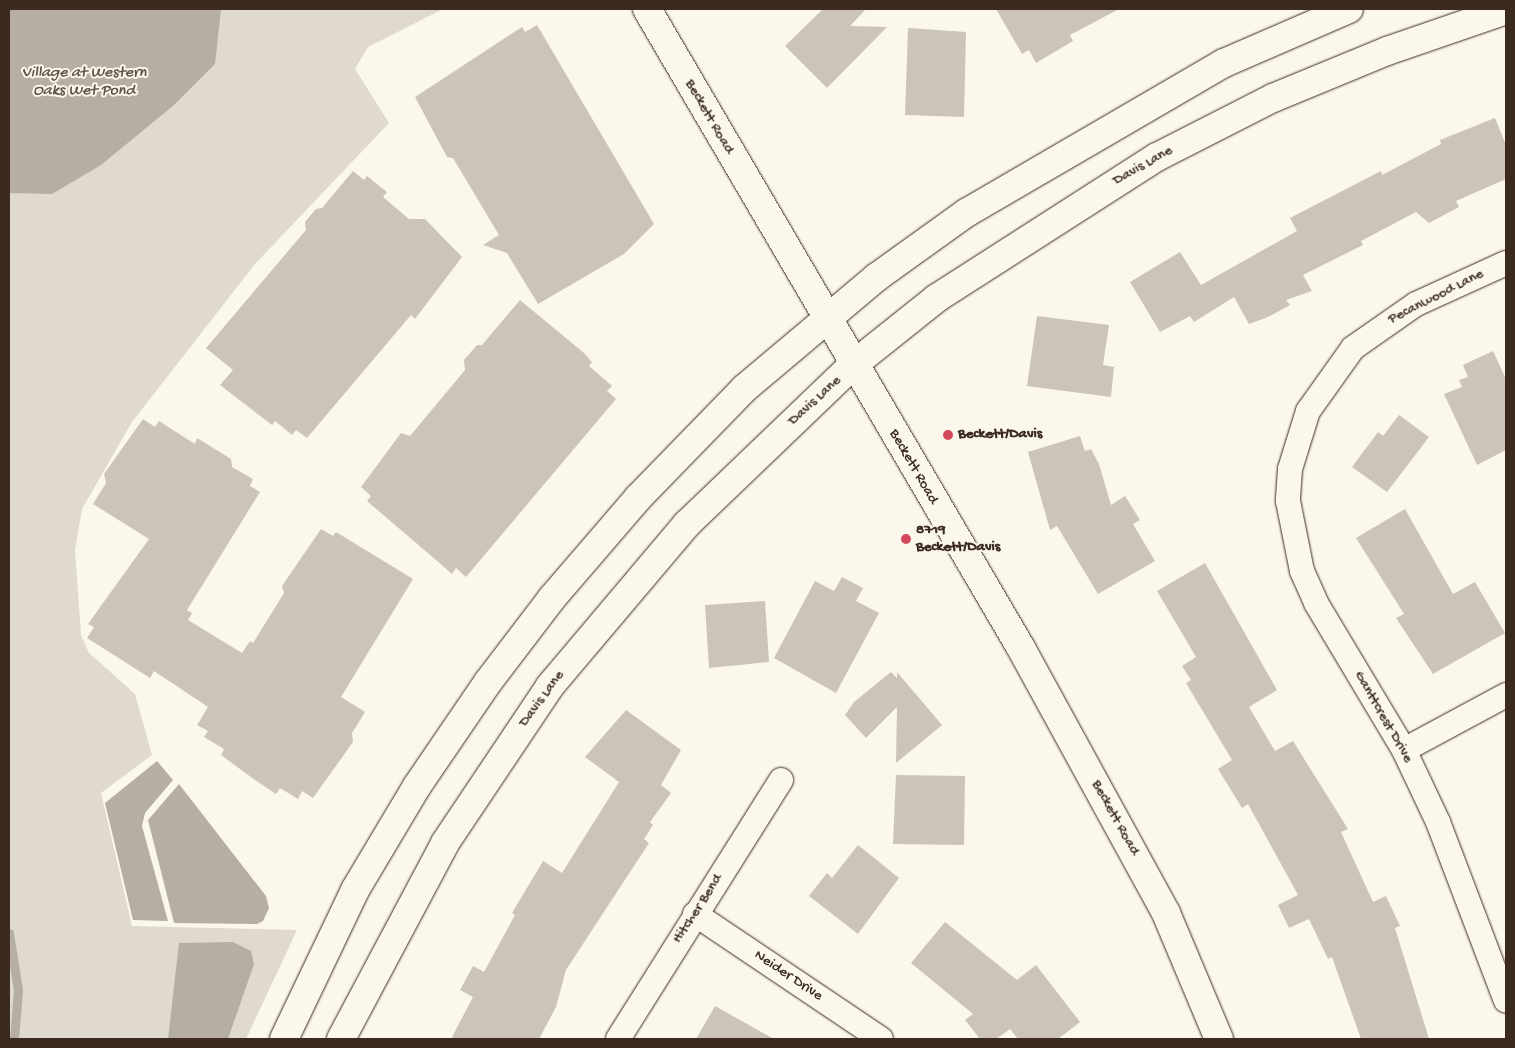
<!DOCTYPE html>
<style>
body{margin:0}
#map{position:relative;width:1515px;height:1048px;overflow:hidden;background:#fbf7ec;font-family:"Gochi Hand",sans-serif}
div>[style]{position:absolute}
.green>*{inset:0;background:#dfd9ce}
.water>*{inset:0;background:#b6aea2}
.stream>*{height:9px;margin:-4.5px;padding:0 4.5px;transform-origin:4.5px;border-radius:4.5px;background:#b6aea2}
.building>*{inset:0;background:#ccc4b9}
.roads{filter:drop-shadow(0 0 1px #3b2a1e) drop-shadow(0 0 1px #3b2a1e)}
.street>*{height:24px;margin:-12px;padding:0 12px;transform-origin:12px;border-radius:12px;background:#fbf7ec}
.secondary>*{height:28px;margin:-14px;padding:0 14px;transform-origin:14px;border-radius:14px;background:#fbf7ec}
.dots>*{width:14px;height:14px;translate:-50% -50%;box-sizing:border-box;border:2px solid #fbf7ec;border-radius:50%}
span{translate:-50% -50%;white-space:nowrap;text-align:center;line-height:1.15;-webkit-text-stroke:4px #fbf7ec;paint-order:stroke}
.street-label{font-size:15px;color:#3b2a1e}
.poi-label{font-size:15px;color:#3b2a1e;font-weight:700}
.left{translate:0 -50%;text-align:left}
.water-label{font-size:16px;color:#605246;font-style:italic}
.frame{position:absolute;inset:0;border:10px solid #3b2a1e;pointer-events:none}
</style>
<div id="map">
<div class="green">
<i style="clip-path:polygon(9px 9px,443px 9px,368px 47px,355px 69px,389px 123px,255px 264px,132px 422px,82px 509px,75px 550px,81px 635px,89px 653px,135px 694px,152px 755px,101px 793px,132px 926px,297px 930px,246px 1039px,9px 1039px)"></i>
</div>
<div class="water">
<i style="clip-path:polygon(9px 9px,221px 9px,215px 64px,174px 105px,101px 165px,52px 194px,9px 193px)"></i>
<i style="clip-path:polygon(157px 761px,173px 780px,145px 813px,142px 826px,168px 921px,133px 920px,105px 803px)"></i>
<i style="clip-path:polygon(179px 784px,266px 896px,269px 908px,263px 921px,257px 924px,174px 923px,148px 820px)"></i>
<i style="clip-path:polygon(233px 942px,251px 951px,254px 964px,228px 1039px,168px 1039px,179px 943px)"></i>
</div>
<div class="stream">
<i style="left:9px;top:933px;width:58px;rotate:81deg"></i>
<i style="left:18px;top:990px;width:49px;rotate:94.7deg"></i>
</div>
<div class="building">
<i style="clip-path:polygon(823px 9px,866px 9px,850px 26px,887px 27px,827px 88px,785px 46px)"></i>
<i style="clip-path:polygon(996px 9px,1119px 9px,1070px 35px,1073px 41px,1036px 63px,1029px 50px,1022px 54px)"></i>
<i style="clip-path:polygon(537px 25px,654px 224px,624px 254px,538px 304px,507px 253px,483px 245px,499px 235px,453px 158px,447px 157px,415px 97px,522px 27px,525px 32px)"></i>
<i style="clip-path:polygon(908px 28px,966px 32px,964px 117px,905px 115px)"></i>
<i style="clip-path:polygon(1495px 118px,1506px 145px,1506px 179px,1456px 201px,1459px 207px,1429px 223px,1416px 212px,1361px 241px,1363px 245px,1303px 275px,1312px 291px,1286px 300px,1290px 305px,1268px 317px,1249px 324px,1234px 297px,1194px 322px,1190px 316px,1160px 332px,1130px 282px,1180px 252px,1201px 285px,1297px 231px,1290px 218px,1381px 171px,1382px 175px,1441px 144px,1440px 140px)"></i>
<i style="clip-path:polygon(353px 171px,364px 180px,367px 176px,387px 192px,383px 197px,409px 219px,425px 219px,462px 257px,415px 319px,411px 315px,307px 438px,296px 430px,292px 435px,275px 421px,272px 425px,220px 385px,233px 370px,206px 348px,306px 230px,305px 222px,316px 209px,322px 208px)"></i>
<i style="clip-path:polygon(520px 300px,584px 353px,592px 362px,589px 366px,612px 386px,607px 391px,616px 399px,466px 577px,456px 568px,452px 574px,436px 560px,367px 501px,371px 496px,361px 487px,401px 433px,410px 436px,465px 370px,464px 360px,477px 345px,482px 345px)"></i>
<i style="clip-path:polygon(1037px 316px,1109px 325px,1103px 365px,1114px 367px,1111px 397px,1027px 386px)"></i>
<i style="clip-path:polygon(1493px 351px,1506px 379px,1506px 450px,1477px 465px,1444px 394px,1462px 387px,1459px 380px,1468px 377px,1463px 365px)"></i>
<i style="clip-path:polygon(1399px 415px,1429px 437px,1387px 492px,1352px 467px,1378px 432px,1383px 436px)"></i>
<i style="clip-path:polygon(143px 419px,155px 427px,159px 421px,195px 444px,197px 438px,231px 459px,232px 467px,253px 479px,250px 486px,260px 492px,187px 610px,192px 613px,188px 620px,242px 653px,250px 641px,253px 643px,284px 593px,282px 586px,321px 529px,333px 536px,336px 532px,413px 579px,341px 697px,365px 712px,352px 733px,353px 742px,313px 798px,302px 791px,298px 799px,280px 788px,276px 794px,255px 780px,221px 755px,224px 749px,204px 737px,208px 731px,197px 725px,208px 707px,154px 671px,150px 678px,87px 638px,94px 627px,88px 624px,149px 539px,93px 504px,106px 483px,104px 474px)"></i>
<i style="clip-path:polygon(1080px 436px,1085px 451px,1091px 449px,1099px 464px,1111px 505px,1125px 496px,1140px 520px,1133px 524px,1155px 561px,1098px 594px,1057px 526px,1050px 530px,1028px 452px)"></i>
<i style="clip-path:polygon(1405px 509px,1453px 594px,1475px 582px,1505px 633px,1433px 674px,1396px 618px,1404px 614px,1356px 538px)"></i>
<i style="clip-path:polygon(1205px 563px,1277px 690px,1249px 707px,1275px 751px,1293px 741px,1348px 829px,1341px 832px,1373px 902px,1386px 896px,1400px 926px,1395px 928px,1429px 1039px,1361px 1039px,1332px 957px,1328px 959px,1309px 919px,1289px 928px,1278px 905px,1298px 895px,1248px 804px,1242px 808px,1218px 769px,1232px 760px,1186px 683px,1191px 680px,1182px 666px,1196px 657px,1157px 591px)"></i>
<i style="clip-path:polygon(842px 577px,863px 588px,856px 601px,879px 613px,836px 693px,774px 658px,815px 581px,834px 591px)"></i>
<i style="clip-path:polygon(765px 601px,769px 662px,709px 668px,705px 605px)"></i>
<i style="clip-path:polygon(891px 672px,897px 678px,897px 672px,942px 725px,896px 763px,897px 707px,866px 738px,845px 715px,854px 702px)"></i>
<i style="clip-path:polygon(626px 710px,681px 750px,661px 785px,671px 793px,650px 822px,653px 825px,644px 839px,649px 843px,566px 970px,556px 1007px,539px 1039px,451px 1039px,473px 997px,460px 990px,473px 966px,484px 972px,515px 915px,512px 913px,543px 861px,562px 873px,619px 782px,585px 757px)"></i>
<i style="clip-path:polygon(896px 775px,965px 776px,964px 845px,893px 844px)"></i>
<i style="clip-path:polygon(858px 845px,899px 878px,858px 934px,809px 896px,827px 873px,832px 878px)"></i>
<i style="clip-path:polygon(945px 922px,1017px 980px,1036px 965px,1080px 1022px,1058px 1039px,1018px 1039px,1010px 1029px,996px 1039px,980px 1039px,965px 1020px,973px 1014px,911px 963px)"></i>
<i style="clip-path:polygon(715px 1006px,774px 1039px,696px 1039px)"></i>
</div>
<div class="roads">
<div class="street">
<i style="left:1506px;top:263px;width:99px;rotate:155.5deg"></i>
<i style="left:1416px;top:304px;width:77px;rotate:145.1deg"></i>
<i style="left:1353px;top:348px;width:77px;rotate:125.5deg"></i>
<i style="left:1308px;top:411px;width:61px;rotate:107.2deg"></i>
<i style="left:1290px;top:469px;width:32px;rotate:94deg"></i>
<i style="left:1288px;top:501px;width:71px;rotate:78.7deg"></i>
<i style="left:1302px;top:571px;width:35px;rotate:66deg"></i>
<i style="left:1316px;top:603px;width:171px;rotate:59.1deg"></i>
<i style="left:1404px;top:750px;width:80px;rotate:64.7deg"></i>
<i style="left:1438px;top:822px;width:191px;rotate:69.2deg"></i>
<i style="left:1404px;top:750px;width:116px;rotate:-28.3deg"></i>
<i style="left:695px;top:914px;width:224px;rotate:33.9deg"></i>
<i style="left:618px;top:1039px;width:306px;rotate:-57.8deg"></i>
</div>
<div class="secondary">
<i style="left:647px;top:9px;width:740px;rotate:59.66deg"></i>
<i style="left:1021px;top:648px;width:302px;rotate:61.3deg"></i>
<i style="left:1166px;top:913px;width:137px;rotate:67.2deg"></i>
<i style="left:284px;top:1039px;width:165px;rotate:-64.5deg"></i>
<i style="left:355px;top:890px;width:121px;rotate:-59.2deg"></i>
<i style="left:417px;top:786px;width:126px;rotate:-55.7deg"></i>
<i style="left:488px;top:682px;width:106px;rotate:-52.7deg"></i>
<i style="left:552px;top:598px;width:132px;rotate:-49.3deg"></i>
<i style="left:638px;top:498px;width:153px;rotate:-45.8deg"></i>
<i style="left:745px;top:388px;width:172px;rotate:-40.1deg"></i>
<i style="left:877px;top:277px;width:110px;rotate:-35.7deg"></i>
<i style="left:966px;top:213px;width:298px;rotate:-30.2deg"></i>
<i style="left:1224px;top:63px;width:136px;rotate:-23.4deg"></i>
<i style="left:341px;top:1039px;width:222px;rotate:-62deg"></i>
<i style="left:445px;top:843px;width:189px;rotate:-56.2deg"></i>
<i style="left:550px;top:686px;width:212px;rotate:-49.8deg"></i>
<i style="left:687px;top:524px;width:230px;rotate:-43.8deg"></i>
<i style="left:853px;top:365px;width:107px;rotate:-38.6deg"></i>
<i style="left:937px;top:298px;width:261px;rotate:-32.7deg"></i>
<i style="left:1157px;top:157px;width:130px;rotate:-27deg"></i>
<i style="left:1273px;top:98px;width:123px;rotate:-22.4deg"></i>
<i style="left:1387px;top:51px;width:126px;rotate:-19deg"></i>
</div>
</div>
<div class="dots">
<i style="left:948px;top:435px;background:#d1495b"></i>
<i style="left:906px;top:539px;background:#d1495b"></i>
</div>
<div class="street-label">
<span style="left:709px;top:117px;rotate:60deg">Beckett Road</span>
<span style="left:1143px;top:166px;rotate:-30deg">Davis Lane</span>
<span style="left:1436px;top:297px;rotate:-27deg">Pecanwood Lane</span>
<span style="left:815px;top:401px;rotate:-43deg">Davis Lane</span>
<span style="left:913px;top:467px;rotate:60deg">Beckett Road</span>
<span style="left:542px;top:699px;rotate:-54deg">Davis Lane</span>
<span style="left:1383px;top:717px;rotate:60deg">Ganttcrest Drive</span>
<span style="left:1115px;top:818px;rotate:61deg">Beckett Road</span>
<span style="left:698px;top:909px;rotate:-57deg">Hitcher Bend</span>
<span style="left:788px;top:976px;rotate:34deg">Neider Drive</span>
</div>
<div class="poi-label">
<span class="left" style="left:958px;top:435px">Beckett/Davis</span>
<span class="left" style="left:916px;top:539px">8719<br>Beckett/Davis</span>
</div>
<div class="water-label">
<span style="left:84px;top:83px">Village at Western<br>Oaks Wet Pond</span>
</div>
<div class="frame"></div>
</div>
